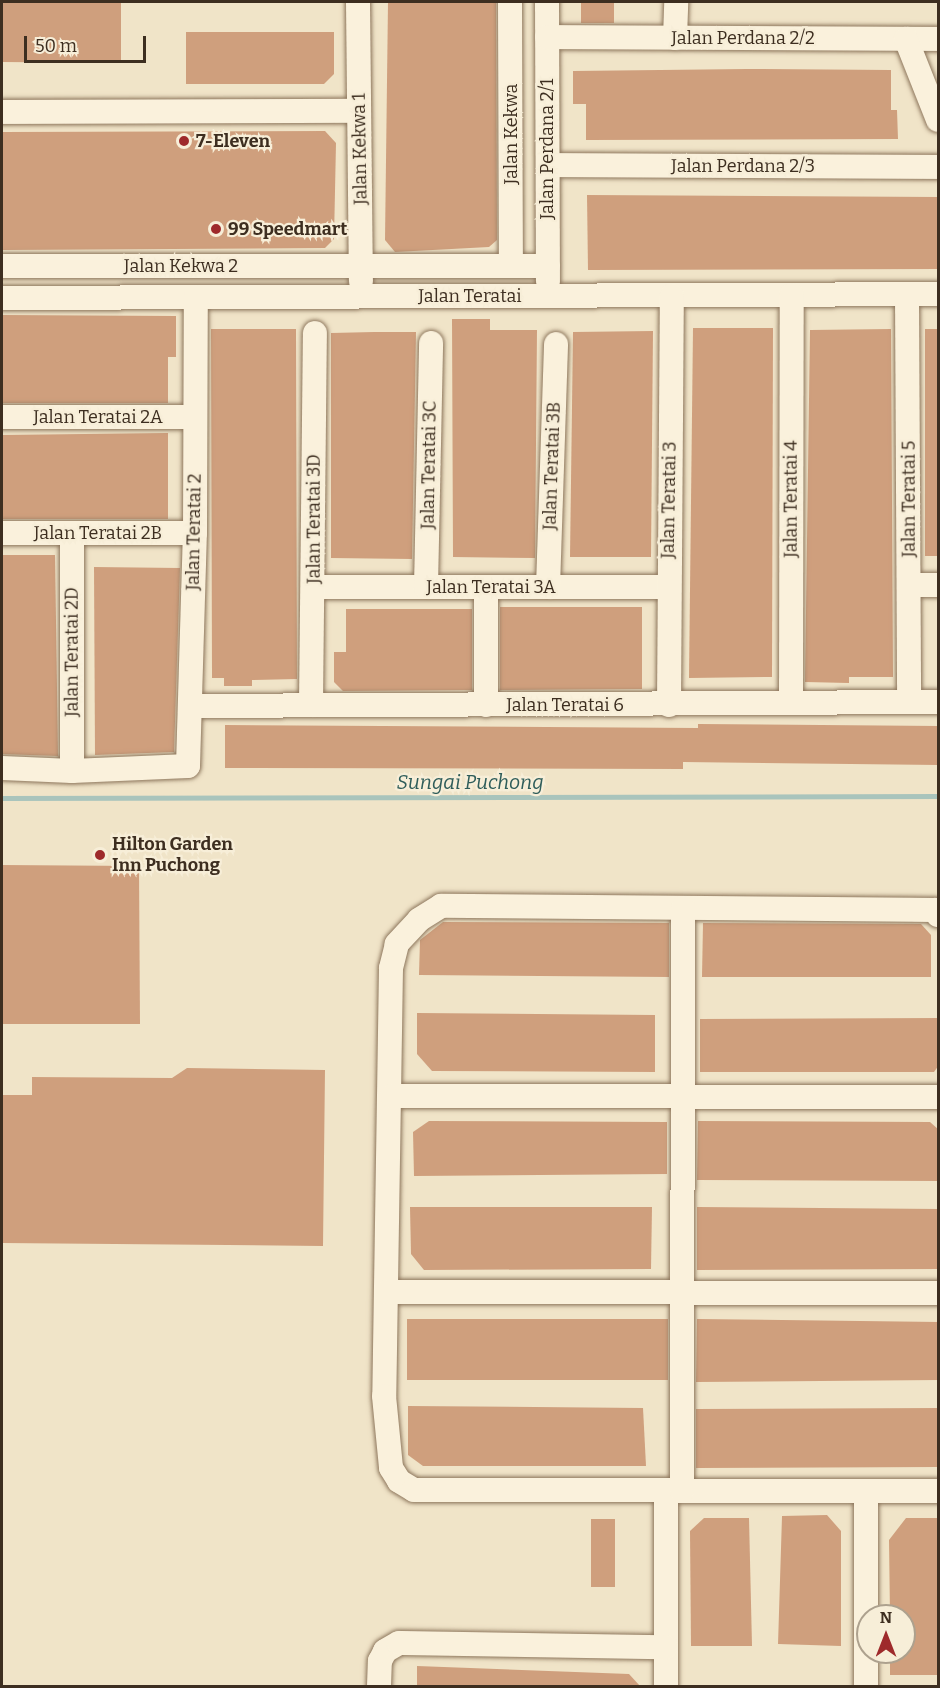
<!DOCTYPE html>
<style>
body{margin:0}
#map{position:relative;width:940px;height:1688px;overflow:hidden;background:#f0e4c8;font-family:Bitter,serif}
div>[style]{position:absolute}
.stream>*{height:5px;margin:-2.5px;padding:0 2.5px;transform-origin:2.5px;border-radius:2.5px;background:#a9c4bc}
.building>*{inset:0;background:#cf9f7d}
.roads{filter:drop-shadow(0 0 2px #8d765c) drop-shadow(0 0 2px #8d765c)}
.minor>*{height:24px;margin:-12px;padding:0 12px;transform-origin:12px;border-radius:12px;background:#faf1dc}
.dots>*{width:16px;height:16px;translate:-50% -50%;box-sizing:border-box;border:3px solid #f7eed8;border-radius:50%}
span{translate:-50% -50%;white-space:nowrap;text-align:center;line-height:1.15;-webkit-text-stroke:4.5px #f7eed8;paint-order:stroke}
.street-label{font-size:18px;color:#3d2e20}
.poi-label{font-size:18px;color:#3d2e20;font-weight:700}
.left{translate:0 -50%;text-align:left}
.water-label{font-size:20px;color:#2f5d5a;font-style:italic}
.frame{position:absolute;inset:0;border:3px solid #3d2e20;pointer-events:none}
.north{position:absolute;left:856px;top:1604px;width:60px;height:60px;box-sizing:border-box;background:#f7eed8;border:2px solid #ada18e;border-radius:50%;rotate:0deg;font-size:16px;font-weight:700;line-height:24px;text-align:center;color:#3d2e20}
.north::after{content:'';display:block;margin:auto;width:21px;height:27px;background:#9e2a2b;clip-path:polygon(50% 0,100% 100%,50% 72%,0 100%)}
.scale{position:absolute;left:24px;top:36px;width:122px;height:27px;box-sizing:border-box;border:3px solid #3d2e20;border-top:0;padding-left:8px;font-size:18px;line-height:21px;white-space:nowrap;color:#3d2e20;-webkit-text-stroke:4px #f7eed8;paint-order:stroke}
</style>
<div id="map">
<div class="stream">
<i style="left:2px;top:798px;width:936px;rotate:-0.12deg"></i>
</div>
<div class="building">
<i style="clip-path:polygon(2px 2px,121px 2px,121px 63px,2px 62px)"></i>
<i style="clip-path:polygon(388px 2px,496px 2px,497px 240px,489px 247px,395px 252px,385px 240px)"></i>
<i style="clip-path:polygon(581px 2px,614px 2px,614px 23px,581px 23px)"></i>
<i style="clip-path:polygon(186px 32px,334px 32px,334px 74px,324px 84px,186px 84px)"></i>
<i style="clip-path:polygon(747px 69px,891px 70px,891px 110px,897px 110px,898px 139px,586px 140px,586px 104px,573px 104px,573px 71px)"></i>
<i style="clip-path:polygon(325px 131px,336px 143px,334px 239px,325px 248px,2px 250px,2px 132px)"></i>
<i style="clip-path:polygon(587px 195px,939px 197px,939px 269px,588px 270px)"></i>
<i style="clip-path:polygon(2px 315px,176px 316px,176px 357px,168px 357px,168px 403px,2px 403px)"></i>
<i style="clip-path:polygon(452px 319px,490px 319px,490px 330px,537px 330px,535px 558px,453px 557px)"></i>
<i style="clip-path:polygon(693px 328px,773px 328px,772px 677px,689px 678px)"></i>
<i style="clip-path:polygon(211px 329px,296px 329px,297px 679px,252px 680px,252px 686px,224px 686px,224px 678px,212px 678px)"></i>
<i style="clip-path:polygon(891px 329px,893px 677px,849px 677px,849px 683px,805px 682px,810px 330px)"></i>
<i style="clip-path:polygon(925px 329px,939px 329px,939px 556px,925px 556px)"></i>
<i style="clip-path:polygon(653px 331px,651px 557px,570px 557px,573px 332px)"></i>
<i style="clip-path:polygon(374px 332px,416px 332px,412px 559px,331px 558px,331px 333px)"></i>
<i style="clip-path:polygon(168px 433px,168px 519px,2px 519px,2px 435px)"></i>
<i style="clip-path:polygon(2px 555px,55px 555px,58px 756px,2px 754px)"></i>
<i style="clip-path:polygon(94px 567px,180px 568px,174px 752px,95px 755px)"></i>
<i style="clip-path:polygon(500px 607px,642px 607px,642px 689px,500px 690px)"></i>
<i style="clip-path:polygon(346px 609px,472px 609px,472px 690px,343px 691px,334px 682px,334px 652px,346px 652px)"></i>
<i style="clip-path:polygon(698px 724px,939px 726px,939px 765px,683px 762px,683px 769px,225px 768px,225px 725px,698px 728px)"></i>
<i style="clip-path:polygon(2px 865px,139px 866px,140px 1024px,2px 1024px)"></i>
<i style="clip-path:polygon(443px 922px,669px 923px,669px 977px,419px 975px,420px 940px)"></i>
<i style="clip-path:polygon(703px 923px,921px 924px,931px 935px,931px 977px,702px 977px)"></i>
<i style="clip-path:polygon(417px 1013px,655px 1015px,655px 1072px,432px 1071px,417px 1054px)"></i>
<i style="clip-path:polygon(939px 1018px,939px 1065px,934px 1072px,700px 1072px,700px 1019px)"></i>
<i style="clip-path:polygon(187px 1068px,325px 1070px,323px 1246px,2px 1243px,2px 1095px,32px 1095px,32px 1077px,172px 1078px)"></i>
<i style="clip-path:polygon(429px 1121px,667px 1122px,667px 1174px,414px 1176px,413px 1132px)"></i>
<i style="clip-path:polygon(698px 1121px,930px 1122px,939px 1130px,939px 1181px,697px 1180px)"></i>
<i style="clip-path:polygon(410px 1207px,652px 1207px,651px 1269px,424px 1270px,411px 1254px)"></i>
<i style="clip-path:polygon(697px 1207px,939px 1209px,939px 1269px,697px 1270px)"></i>
<i style="clip-path:polygon(407px 1319px,668px 1319px,668px 1380px,407px 1380px)"></i>
<i style="clip-path:polygon(697px 1319px,939px 1322px,939px 1380px,696px 1382px)"></i>
<i style="clip-path:polygon(408px 1406px,643px 1408px,646px 1466px,423px 1466px,408px 1455px)"></i>
<i style="clip-path:polygon(939px 1408px,939px 1467px,696px 1468px,696px 1409px)"></i>
<i style="clip-path:polygon(827px 1515px,841px 1531px,841px 1646px,778px 1644px,782px 1516px)"></i>
<i style="clip-path:polygon(704px 1518px,749px 1518px,752px 1646px,691px 1646px,690px 1531px)"></i>
<i style="clip-path:polygon(906px 1518px,939px 1518px,939px 1675px,890px 1675px,890px 1652px,904px 1652px,904px 1616px,890px 1616px,889px 1540px)"></i>
<i style="clip-path:polygon(591px 1519px,615px 1519px,615px 1587px,591px 1587px)"></i>
<i style="clip-path:polygon(417px 1666px,629px 1674px,640px 1686px,417px 1686px)"></i>
</div>
<div class="roads">
<div class="minor">
<i style="left:358px;top:2px;width:279px;rotate:89.4deg"></i>
<i style="left:510px;top:2px;width:264px;rotate:89.8deg"></i>
<i style="left:547px;top:2px;width:279px;rotate:89.8deg"></i>
<i style="left:547px;top:37px;width:391px;rotate:0.3deg"></i>
<i style="left:675px;top:38px;width:36px;rotate:-88deg"></i>
<i style="left:906px;top:39px;width:87px;rotate:68.4deg"></i>
<i style="left:2px;top:112px;width:357px;rotate:-0.2deg"></i>
<i style="left:548px;top:165px;width:390px;rotate:0.3deg"></i>
<i style="left:2px;top:266px;width:546px"></i>
<i style="left:907px;top:295px;width:407px;rotate:89.7deg"></i>
<i style="left:2px;top:298px;width:936px;rotate:-0.24deg"></i>
<i style="left:2px;top:417px;width:193px"></i>
<i style="left:2px;top:533px;width:193px"></i>
<i style="left:72px;top:533px;width:238px;rotate:90deg"></i>
<i style="left:909px;top:585px;width:29px"></i>
<i style="left:314px;top:587px;width:355px"></i>
<i style="left:426px;top:587px;width:244px;rotate:-88.8deg"></i>
<i style="left:548px;top:587px;width:243px;rotate:-88.1deg"></i>
<i style="left:791px;top:703px;width:408px;rotate:-89.9deg"></i>
<i style="left:311px;top:705px;width:372px;rotate:-89.4deg"></i>
<i style="left:486px;top:705px;width:118px;rotate:-90deg"></i>
<i style="left:669px;top:705px;width:409px;rotate:-89.6deg"></i>
<i style="left:191px;top:706px;width:747px;rotate:-0.31deg"></i>
<i style="left:2px;top:768px;width:70px;rotate:2.5deg"></i>
<i style="left:72px;top:771px;width:116px;rotate:-2.5deg"></i>
<i style="left:188px;top:766px;width:233px;rotate:-88.3deg"></i>
<i style="left:195px;top:533px;width:236px;rotate:-89.8deg"></i>
<i style="left:938px;top:915px;width:6px;rotate:-121deg"></i>
<i style="left:935px;top:910px;width:494px;rotate:-179.5deg"></i>
<i style="left:441px;top:906px;width:26px;rotate:148deg"></i>
<i style="left:419px;top:920px;width:33px;rotate:133deg"></i>
<i style="left:397px;top:944px;width:25px;rotate:104deg"></i>
<i style="left:391px;top:968px;width:428px;rotate:90.9deg"></i>
<i style="left:384px;top:1396px;width:72px;rotate:84.4deg"></i>
<i style="left:391px;top:1468px;width:15px;rotate:58deg"></i>
<i style="left:399px;top:1481px;width:17px;rotate:31deg"></i>
<i style="left:414px;top:1490px;width:524px;rotate:0.11deg"></i>
<i style="left:392px;top:1096px;width:546px;rotate:0.1deg"></i>
<i style="left:387px;top:1292px;width:551px;rotate:0.1deg"></i>
<i style="left:666px;top:1491px;width:195px;rotate:90deg"></i>
<i style="left:682px;top:1491px;width:583px;rotate:-89.9deg"></i>
<i style="left:379px;top:1686px;width:25px;rotate:-88deg"></i>
<i style="left:380px;top:1661px;width:11px;rotate:-63deg"></i>
<i style="left:385px;top:1651px;width:16px;rotate:-30deg"></i>
<i style="left:399px;top:1643px;width:267px;rotate:0.9deg"></i>
<i style="left:866px;top:1686px;width:194px;rotate:-90deg"></i>
</div>
</div>
<div class="dots">
<i style="left:184px;top:141px;background:#9e2a2b"></i>
<i style="left:216px;top:229px;background:#9e2a2b"></i>
<i style="left:100px;top:855px;background:#9e2a2b"></i>
</div>
<div class="street-label">
<span style="left:743px;top:38px">Jalan Perdana 2/2</span>
<span style="left:511px;top:134px;rotate:-90deg">Jalan Kekwa</span>
<span style="left:360px;top:149px;rotate:-91deg">Jalan Kekwa 1</span>
<span style="left:547px;top:149px;rotate:-90deg">Jalan Perdana 2/1</span>
<span style="left:743px;top:166px">Jalan Perdana 2/3</span>
<span style="left:181px;top:266px">Jalan Kekwa 2</span>
<span style="left:470px;top:296px">Jalan Teratai</span>
<span style="left:98px;top:417px">Jalan Teratai 2A</span>
<span style="left:429px;top:465px;rotate:-89deg">Jalan Teratai 3C</span>
<span style="left:552px;top:466px;rotate:-88deg">Jalan Teratai 3B</span>
<span style="left:791px;top:499px;rotate:-90deg">Jalan Teratai 4</span>
<span style="left:909px;top:499px;rotate:-90deg">Jalan Teratai 5</span>
<span style="left:669px;top:500px;rotate:-89deg">Jalan Teratai 3</span>
<span style="left:314px;top:519px;rotate:-90deg">Jalan Teratai 3D</span>
<span style="left:194px;top:532px;rotate:-89deg">Jalan Teratai 2</span>
<span style="left:98px;top:533px">Jalan Teratai 2B</span>
<span style="left:491px;top:587px">Jalan Teratai 3A</span>
<span style="left:72px;top:652px;rotate:-90deg">Jalan Teratai 2D</span>
<span style="left:565px;top:705px">Jalan Teratai 6</span>
</div>
<div class="poi-label">
<span class="left" style="left:196px;top:141px">7-Eleven</span>
<span class="left" style="left:228px;top:229px">99 Speedmart</span>
<span class="left" style="left:112px;top:855px">Hilton Garden<br>Inn Puchong</span>
</div>
<div class="water-label">
<span style="left:470px;top:782px">Sungai Puchong</span>
</div>
<div class="frame"></div>
<div class="north">N</div>
<div class="scale">50 m</div>
</div>
